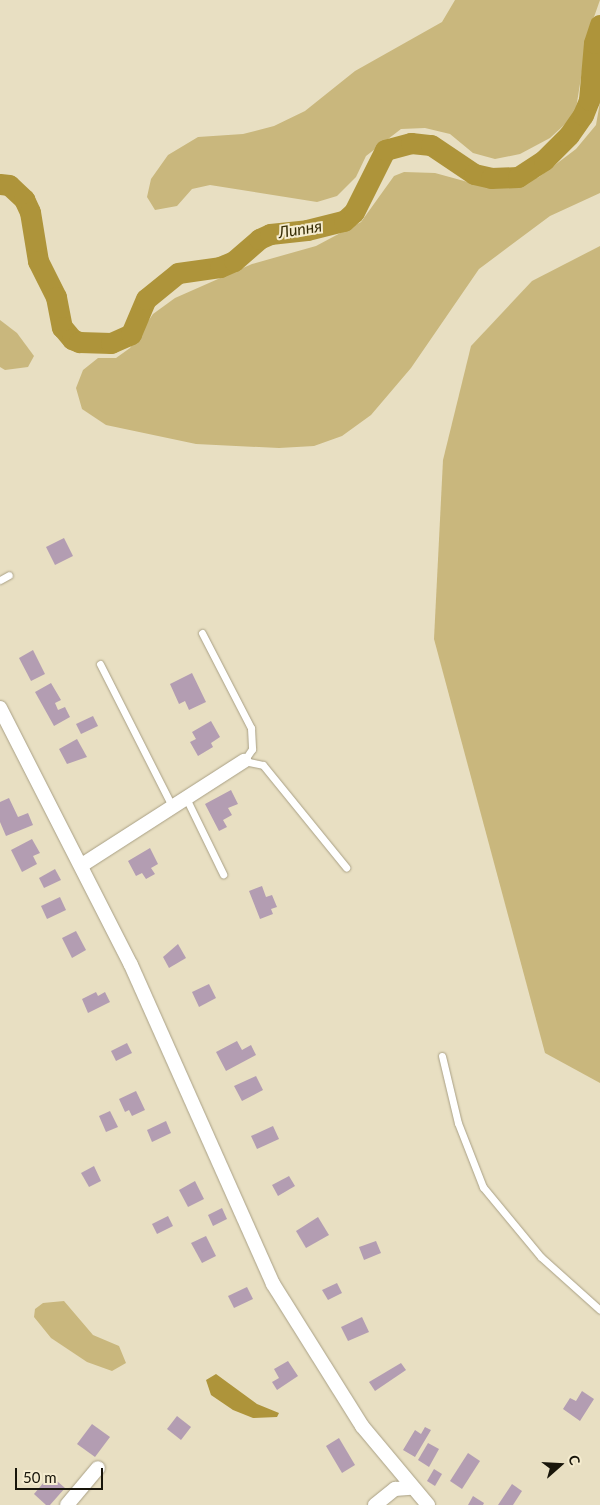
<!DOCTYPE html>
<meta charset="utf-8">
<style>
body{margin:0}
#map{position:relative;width:600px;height:1505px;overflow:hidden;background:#e8dfc2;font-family:Lato,sans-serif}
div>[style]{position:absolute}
.green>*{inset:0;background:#c9b77d}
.water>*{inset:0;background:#ae943a}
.river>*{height:21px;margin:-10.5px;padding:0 10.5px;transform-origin:10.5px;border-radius:10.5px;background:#ae943a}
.building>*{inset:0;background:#b39db2}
.roads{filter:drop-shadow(0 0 1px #a9a085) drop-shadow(0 0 1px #a9a085)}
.service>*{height:7px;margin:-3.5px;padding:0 3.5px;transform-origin:3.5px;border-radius:3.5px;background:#fff}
.minor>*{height:14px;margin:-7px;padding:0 7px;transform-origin:7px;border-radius:7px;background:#fff}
span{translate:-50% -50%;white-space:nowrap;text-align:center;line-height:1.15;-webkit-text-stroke:4px #f5eccf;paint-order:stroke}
.water-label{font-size:16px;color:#372d05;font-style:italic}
.north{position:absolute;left:535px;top:1440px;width:50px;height:50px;-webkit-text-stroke:4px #f5eccf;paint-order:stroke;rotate:71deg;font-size:14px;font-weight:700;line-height:20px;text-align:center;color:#18150a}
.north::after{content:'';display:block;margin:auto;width:18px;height:22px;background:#18150a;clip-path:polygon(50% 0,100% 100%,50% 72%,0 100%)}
.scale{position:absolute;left:15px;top:1468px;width:88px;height:22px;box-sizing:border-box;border:2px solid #18150a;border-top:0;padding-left:6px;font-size:15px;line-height:18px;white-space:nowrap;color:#18150a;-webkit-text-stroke:4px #f5eccf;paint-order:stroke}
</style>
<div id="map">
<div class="green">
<i style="clip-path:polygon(455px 0,600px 0,588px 34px,575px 115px,550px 138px,520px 154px,495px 159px,473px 153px,450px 134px,425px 128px,401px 129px,366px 156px,356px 177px,337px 196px,317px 202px,210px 185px,192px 189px,177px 206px,155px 210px,147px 197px,151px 179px,168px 155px,198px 137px,243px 134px,274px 126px,305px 111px,355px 71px,442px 22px)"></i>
<i style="clip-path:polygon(600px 102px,600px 193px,550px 216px,479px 269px,411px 368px,371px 415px,342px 436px,314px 446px,279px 448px,196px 444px,106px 425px,82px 409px,76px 388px,83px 370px,98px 358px,116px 358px,130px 348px,153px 314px,175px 298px,252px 264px,316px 246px,361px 222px,394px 176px,404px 172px,435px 173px,486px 187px,520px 184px,539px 177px,576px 149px,596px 125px)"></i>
<i style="clip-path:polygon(600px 246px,600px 1083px,545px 1053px,434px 639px,443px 460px,471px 346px,532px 281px)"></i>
<i style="clip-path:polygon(0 320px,17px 333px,34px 356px,28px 367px,5px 370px,0 367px)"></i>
<i style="clip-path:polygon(64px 1301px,93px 1335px,119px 1346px,126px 1363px,112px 1371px,87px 1362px,51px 1338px,34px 1317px,35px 1309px,43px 1303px)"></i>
</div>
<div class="water">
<i style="clip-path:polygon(216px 1374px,257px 1404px,279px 1413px,277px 1417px,253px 1418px,233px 1410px,211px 1395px,206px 1380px)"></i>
</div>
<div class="river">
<i style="left:0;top:184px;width:9px;rotate:6deg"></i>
<i style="left:9px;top:185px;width:21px;rotate:43deg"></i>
<i style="left:24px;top:199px;width:14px;rotate:65deg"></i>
<i style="left:30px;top:212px;width:50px;rotate:80.7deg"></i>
<i style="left:38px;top:261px;width:40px;rotate:63.4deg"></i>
<i style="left:56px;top:297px;width:31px;rotate:79deg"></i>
<i style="left:62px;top:327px;width:16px;rotate:50deg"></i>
<i style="left:72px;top:339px;width:8px;rotate:23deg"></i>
<i style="left:79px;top:342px;width:32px;rotate:2deg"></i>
<i style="left:111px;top:343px;width:22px;rotate:-24deg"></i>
<i style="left:131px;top:334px;width:38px;rotate:-67deg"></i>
<i style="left:146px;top:299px;width:41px;rotate:-39.1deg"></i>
<i style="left:178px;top:273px;width:42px;rotate:-8.1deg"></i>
<i style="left:220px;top:267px;width:15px;rotate:-23deg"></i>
<i style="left:234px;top:261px;width:33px;rotate:-41deg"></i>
<i style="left:259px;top:239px;width:12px;rotate:-24deg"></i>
<i style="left:270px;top:234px;width:37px;rotate:-6deg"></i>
<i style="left:307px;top:230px;width:38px;rotate:-14deg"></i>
<i style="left:344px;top:221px;width:13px;rotate:-42deg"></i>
<i style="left:354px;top:212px;width:69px;rotate:-63.4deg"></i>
<i style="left:385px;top:150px;width:27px;rotate:-15deg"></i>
<i style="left:411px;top:143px;width:20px;rotate:6deg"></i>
<i style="left:431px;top:145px;width:52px;rotate:34deg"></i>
<i style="left:474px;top:174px;width:17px;rotate:13deg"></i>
<i style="left:491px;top:178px;width:27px;rotate:-2deg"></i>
<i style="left:518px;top:177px;width:31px;rotate:-33deg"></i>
<i style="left:544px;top:160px;width:35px;rotate:-45deg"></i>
<i style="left:569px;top:135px;width:24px;rotate:-55deg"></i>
<i style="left:583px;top:115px;width:16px;rotate:-68deg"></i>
<i style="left:589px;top:100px;width:57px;rotate:-85deg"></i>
<i style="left:594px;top:43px;width:19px;rotate:-72deg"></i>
</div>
<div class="building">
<i style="clip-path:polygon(64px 538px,73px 556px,55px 565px,46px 547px)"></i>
<i style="clip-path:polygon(33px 650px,45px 674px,31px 681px,19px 658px)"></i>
<i style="clip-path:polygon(192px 673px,206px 702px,189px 710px,185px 701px,179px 704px,170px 684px)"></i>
<i style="clip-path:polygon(51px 683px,61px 700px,55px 703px,58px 710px,65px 707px,70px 717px,54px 726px,35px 692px)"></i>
<i style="clip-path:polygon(93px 716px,98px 726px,81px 734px,76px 724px)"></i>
<i style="clip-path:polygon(211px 721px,220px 737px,211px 743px,213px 747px,198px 756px,190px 742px,196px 739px,192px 732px)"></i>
<i style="clip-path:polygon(77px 739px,87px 757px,67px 764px,59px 749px)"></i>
<i style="clip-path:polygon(231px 790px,238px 804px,228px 808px,232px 815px,223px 820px,227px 827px,219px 831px,205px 804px)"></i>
<i style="clip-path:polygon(9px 798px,18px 817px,28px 813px,33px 825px,6px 836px,0 822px,0 802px)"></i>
<i style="clip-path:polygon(32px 839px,40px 853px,33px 856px,37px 864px,22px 872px,11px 850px)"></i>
<i style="clip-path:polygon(150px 848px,158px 864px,151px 868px,155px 874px,146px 879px,142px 873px,136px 876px,128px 861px)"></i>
<i style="clip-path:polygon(55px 869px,61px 880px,44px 888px,39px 878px)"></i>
<i style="clip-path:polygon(262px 886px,266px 897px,272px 895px,277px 907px,271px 909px,273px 914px,260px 919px,249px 891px)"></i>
<i style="clip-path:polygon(60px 897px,66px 910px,47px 919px,41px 906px)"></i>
<i style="clip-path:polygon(76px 931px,86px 950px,72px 958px,62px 938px)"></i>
<i style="clip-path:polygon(178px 944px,186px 958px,169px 968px,163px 957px)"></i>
<i style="clip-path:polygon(209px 984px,216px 998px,199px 1007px,192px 992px)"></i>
<i style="clip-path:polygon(96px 992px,98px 996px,105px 992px,110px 1002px,88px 1013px,82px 999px)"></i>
<i style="clip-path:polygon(237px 1041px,242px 1050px,251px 1045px,256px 1055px,226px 1071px,216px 1052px)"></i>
<i style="clip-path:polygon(127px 1043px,132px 1053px,116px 1061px,111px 1051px)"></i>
<i style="clip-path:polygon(256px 1076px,263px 1090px,242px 1101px,234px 1086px)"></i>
<i style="clip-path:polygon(136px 1091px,145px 1110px,132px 1116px,129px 1110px,125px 1112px,119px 1099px)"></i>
<i style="clip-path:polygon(110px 1111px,118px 1127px,106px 1132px,99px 1116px)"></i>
<i style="clip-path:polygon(166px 1121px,171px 1133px,152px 1142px,147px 1130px)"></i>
<i style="clip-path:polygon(273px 1126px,279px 1139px,257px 1149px,251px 1136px)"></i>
<i style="clip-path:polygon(94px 1166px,101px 1181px,89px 1187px,81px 1173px)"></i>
<i style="clip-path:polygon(289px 1176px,295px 1186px,278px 1196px,272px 1185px)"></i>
<i style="clip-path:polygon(195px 1181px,204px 1199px,188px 1207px,179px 1190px)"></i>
<i style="clip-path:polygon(222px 1208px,227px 1219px,213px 1226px,208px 1215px)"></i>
<i style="clip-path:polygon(168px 1216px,173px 1226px,157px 1234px,152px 1224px)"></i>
<i style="clip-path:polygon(318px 1217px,329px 1235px,306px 1248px,296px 1231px)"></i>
<i style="clip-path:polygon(206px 1236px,216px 1256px,202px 1263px,191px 1243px)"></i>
<i style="clip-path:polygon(376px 1241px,381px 1253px,364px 1260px,359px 1247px)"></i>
<i style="clip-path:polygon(337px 1283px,342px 1293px,328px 1300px,322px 1290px)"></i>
<i style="clip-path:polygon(247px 1287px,253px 1299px,234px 1308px,228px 1296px)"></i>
<i style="clip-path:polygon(362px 1317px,369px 1332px,348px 1341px,341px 1327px)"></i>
<i style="clip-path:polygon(288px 1361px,298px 1376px,277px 1390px,272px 1382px,279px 1378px,274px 1369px)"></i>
<i style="clip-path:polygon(401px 1363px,406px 1370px,375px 1391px,369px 1382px)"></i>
<i style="clip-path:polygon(582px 1391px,594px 1399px,580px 1421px,563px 1409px,570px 1398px,576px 1401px)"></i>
<i style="clip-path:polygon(177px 1416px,191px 1427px,181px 1440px,167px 1429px)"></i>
<i style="clip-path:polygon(92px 1424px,110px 1437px,95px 1457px,77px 1444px)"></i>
<i style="clip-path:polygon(425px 1427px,431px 1430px,415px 1457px,403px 1450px,415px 1430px,421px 1434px)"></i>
<i style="clip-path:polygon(339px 1438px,355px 1465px,342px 1473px,326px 1446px)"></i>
<i style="clip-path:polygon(428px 1443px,439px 1449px,429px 1467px,418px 1460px)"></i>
<i style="clip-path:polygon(468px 1453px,480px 1461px,462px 1489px,450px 1481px)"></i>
<i style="clip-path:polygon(434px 1469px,442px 1474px,435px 1486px,427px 1481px)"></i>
<i style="clip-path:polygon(50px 1475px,65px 1488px,50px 1505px,46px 1505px,34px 1494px)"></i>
<i style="clip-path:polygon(512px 1484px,522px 1491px,513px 1505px,498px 1505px)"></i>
<i style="clip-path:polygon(473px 1496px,484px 1503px,483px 1505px,468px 1505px)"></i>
</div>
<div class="roads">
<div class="service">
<i style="left:0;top:580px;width:10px;rotate:-29deg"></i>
<i style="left:202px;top:633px;width:107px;rotate:62.7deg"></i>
<i style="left:251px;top:728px;width:21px;rotate:87deg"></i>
<i style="left:252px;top:749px;width:14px;rotate:124deg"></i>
<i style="left:100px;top:664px;width:159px;rotate:63.1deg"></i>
<i style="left:244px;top:761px;width:19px;rotate:12deg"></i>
<i style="left:263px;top:765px;width:132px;rotate:50.9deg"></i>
<i style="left:186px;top:798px;width:85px;rotate:64deg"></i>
<i style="left:442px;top:1056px;width:69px;rotate:76.6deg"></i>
<i style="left:458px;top:1123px;width:69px;rotate:68.7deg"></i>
<i style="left:483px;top:1187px;width:91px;rotate:50.4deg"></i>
<i style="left:541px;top:1257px;width:79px;rotate:41.9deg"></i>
</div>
<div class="minor">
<i style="left:0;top:708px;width:288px;rotate:63deg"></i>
<i style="left:131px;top:965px;width:349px;rotate:66deg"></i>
<i style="left:273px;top:1284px;width:168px;rotate:57.9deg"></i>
<i style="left:362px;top:1426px;width:103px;rotate:50.1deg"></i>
<i style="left:82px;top:865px;width:193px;rotate:-32.7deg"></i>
<i style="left:67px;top:1505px;width:48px;rotate:-50deg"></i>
<i style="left:375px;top:1505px;width:26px;rotate:-39deg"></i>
<i style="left:395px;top:1489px;width:16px;rotate:-4deg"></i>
</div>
</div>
<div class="water-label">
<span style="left:300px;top:229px;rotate:-9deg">Липня</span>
</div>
<div class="north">С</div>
<div class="scale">50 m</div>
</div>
